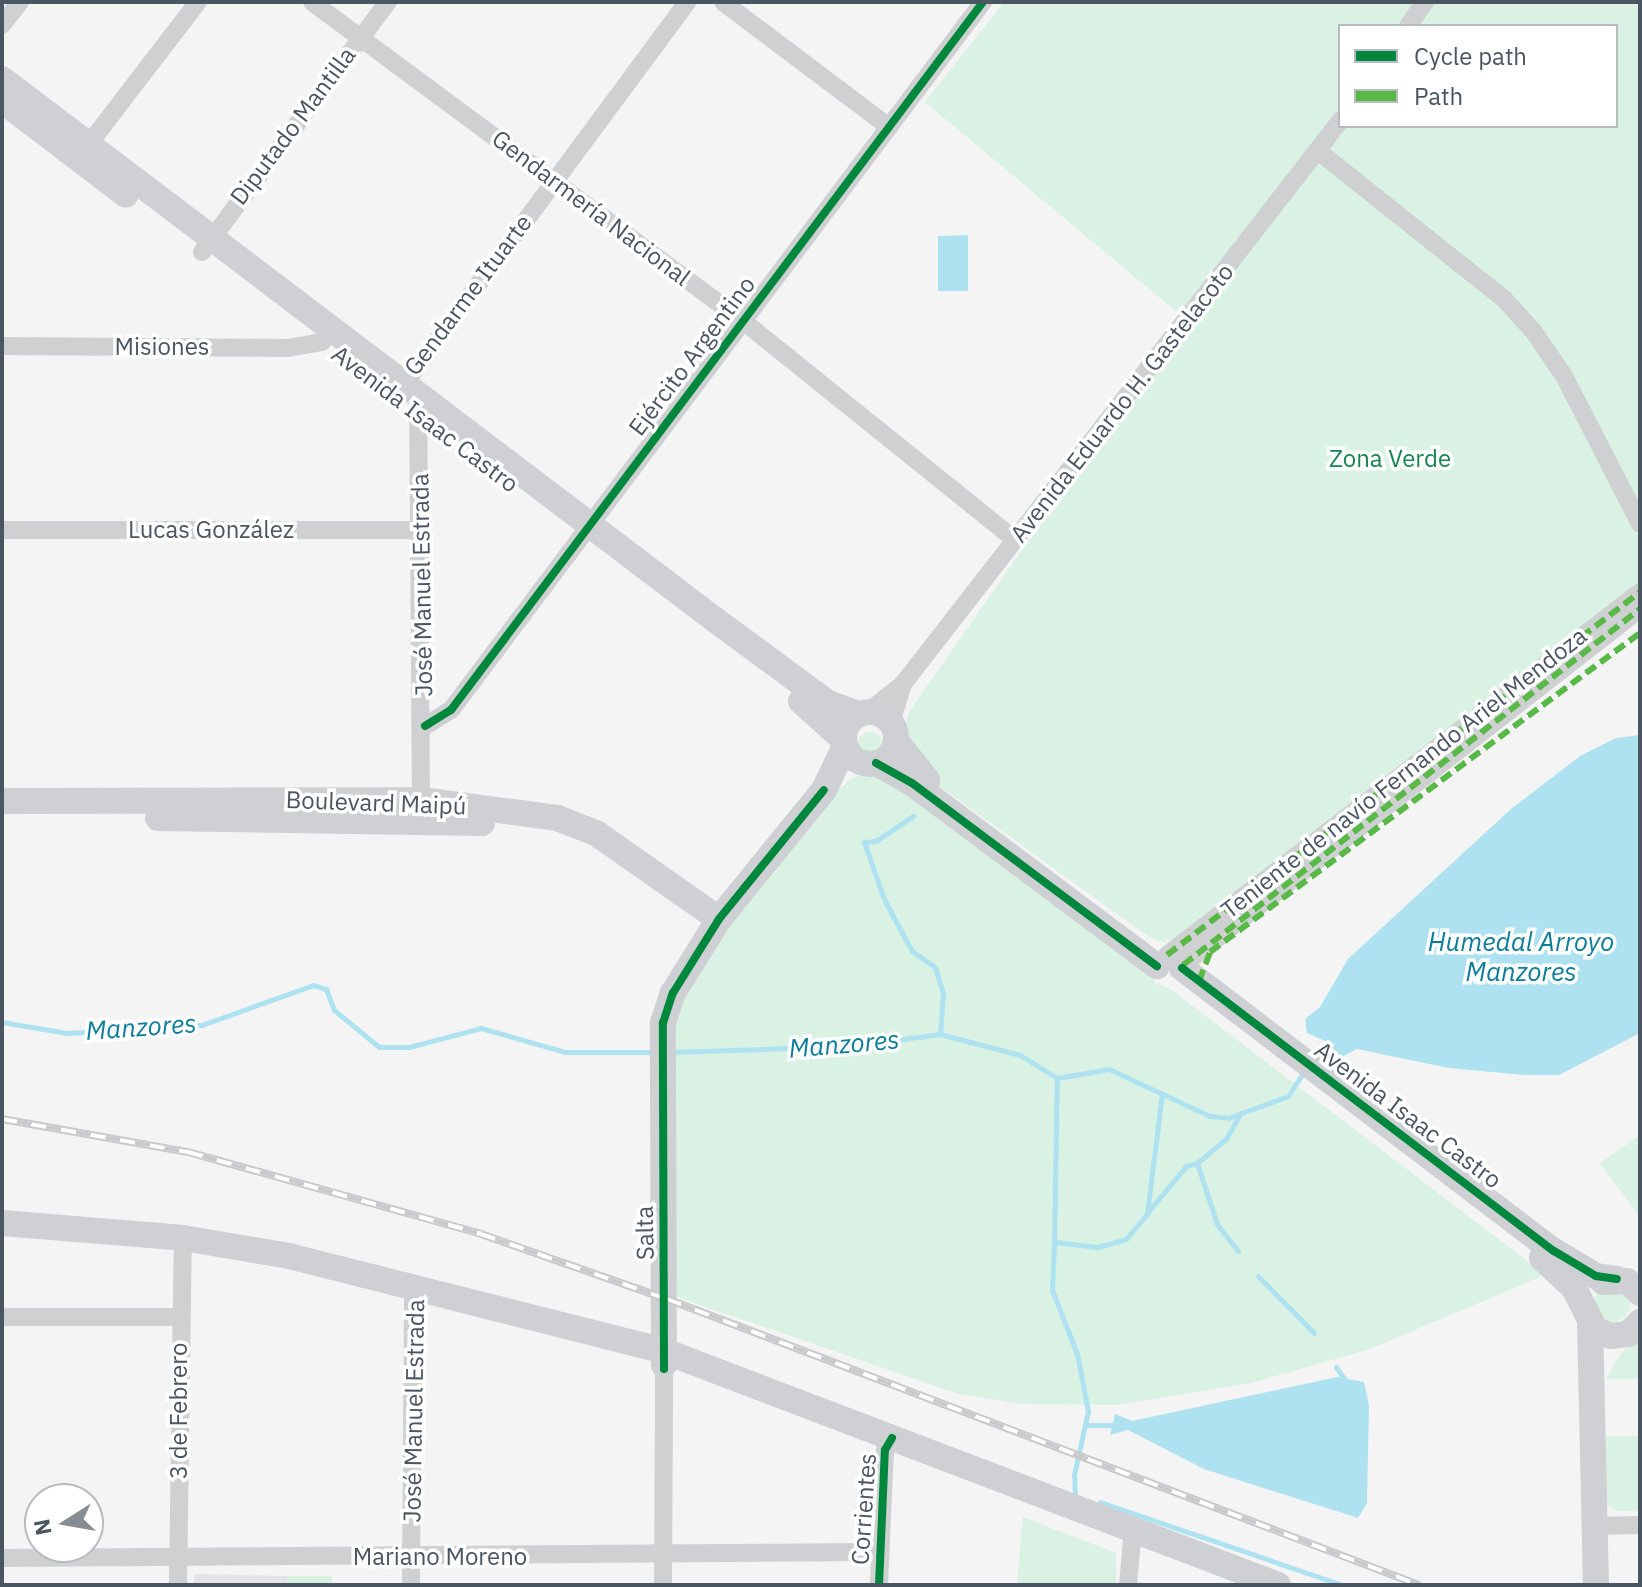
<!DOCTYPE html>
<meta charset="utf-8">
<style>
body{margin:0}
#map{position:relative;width:1642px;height:1587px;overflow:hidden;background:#f4f4f4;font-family:"IBM Plex Sans",sans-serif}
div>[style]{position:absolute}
.education>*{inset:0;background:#e6e5e6}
.green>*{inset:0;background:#d9f2e3}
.round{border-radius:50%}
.water>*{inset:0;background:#aee2f0}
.stream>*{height:5px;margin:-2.5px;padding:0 2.5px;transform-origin:2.5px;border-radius:2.5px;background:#aee2f0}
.street>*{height:18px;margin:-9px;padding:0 9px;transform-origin:9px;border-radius:9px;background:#ced0d2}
.secondary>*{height:26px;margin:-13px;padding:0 13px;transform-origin:13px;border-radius:13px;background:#ced0d4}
.secondary>.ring{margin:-13px;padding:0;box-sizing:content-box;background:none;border:26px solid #ced0d4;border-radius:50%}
.rail>*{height:8px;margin-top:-4px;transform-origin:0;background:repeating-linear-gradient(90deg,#fff 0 15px,#c9cacc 0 30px);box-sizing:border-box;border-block:2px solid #c9cacc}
.quiet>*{height:6px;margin-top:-3px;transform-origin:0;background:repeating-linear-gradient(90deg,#58b947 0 12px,transparent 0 18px)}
.cycleway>*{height:8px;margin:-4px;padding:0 4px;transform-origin:4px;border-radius:4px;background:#00873e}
span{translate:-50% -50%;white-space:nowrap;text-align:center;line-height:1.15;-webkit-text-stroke:7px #fff;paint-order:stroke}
.street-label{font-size:24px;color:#4a5661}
.park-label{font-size:24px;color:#17864f}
.water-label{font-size:26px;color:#0c7c9b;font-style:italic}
.frame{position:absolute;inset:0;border:4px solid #4a5661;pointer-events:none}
.legend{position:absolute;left:1338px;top:24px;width:280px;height:104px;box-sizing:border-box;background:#fff;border:2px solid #b7bbc0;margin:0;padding:10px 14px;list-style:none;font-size:24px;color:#4a5661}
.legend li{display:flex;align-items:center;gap:16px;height:40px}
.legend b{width:40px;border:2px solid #b7bbc0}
.north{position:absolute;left:24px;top:1483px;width:80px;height:80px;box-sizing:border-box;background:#fff;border:2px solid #b7bbc0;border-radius:50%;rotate:259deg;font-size:22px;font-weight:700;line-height:32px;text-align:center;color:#4a5661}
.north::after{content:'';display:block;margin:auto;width:28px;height:36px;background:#868d94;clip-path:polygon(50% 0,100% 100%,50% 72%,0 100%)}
</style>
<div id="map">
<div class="education">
<i style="clip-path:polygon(194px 1574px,287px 1576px,287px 1585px,194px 1585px)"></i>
</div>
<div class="green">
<i style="clip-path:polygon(evenodd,1004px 2px,1640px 2px,1640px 581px,1178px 937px,1163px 942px,1149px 937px,924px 775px,902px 737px,909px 712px,1184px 318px,925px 102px,1004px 2px,1340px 26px,1616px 26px,1616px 126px,1340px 126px,1340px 26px)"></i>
<i class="round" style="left:858px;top:732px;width:24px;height:24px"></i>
<i style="clip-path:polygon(867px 775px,881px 775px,1147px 970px,1156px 984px,1169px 988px,1539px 1270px,1540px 1277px,1370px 1349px,1251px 1383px,1117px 1405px,1022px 1404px,959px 1394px,674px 1296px,676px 1012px,726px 927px,835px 792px,854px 777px)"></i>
<i style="clip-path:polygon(1640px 1135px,1640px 1217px,1600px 1163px)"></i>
<i class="round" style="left:1594px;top:1286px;width:36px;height:36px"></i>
<i style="clip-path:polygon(1640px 1333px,1640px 1379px,1606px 1379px,1620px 1355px)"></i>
<i style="clip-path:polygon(1606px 1436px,1640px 1436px,1640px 1511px,1617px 1511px,1606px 1504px)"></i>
<i style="clip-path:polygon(1023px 1517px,1116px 1553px,1116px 1585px,1017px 1585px)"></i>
<i style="clip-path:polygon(287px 1576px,332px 1576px,332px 1585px,287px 1585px)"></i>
</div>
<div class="water">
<i style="clip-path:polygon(968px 235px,968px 291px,938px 291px,938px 236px)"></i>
<i style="clip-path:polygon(1640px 735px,1640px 1033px,1559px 1075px,1524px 1075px,1449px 1068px,1357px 1049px,1338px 1059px,1325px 1041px,1307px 1033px,1305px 1019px,1320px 1007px,1348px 959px,1511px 809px,1580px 756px,1616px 738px)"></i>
<i style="clip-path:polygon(1337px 1377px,1364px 1382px,1369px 1405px,1367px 1503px,1358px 1518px,1204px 1469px,1128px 1430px,1110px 1435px,1115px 1414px,1132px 1421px)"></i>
</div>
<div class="stream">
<i style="left:913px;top:816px;width:45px;rotate:146deg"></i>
<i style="left:876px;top:841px;width:12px;rotate:175deg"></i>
<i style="left:864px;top:842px;width:60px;rotate:70.7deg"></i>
<i style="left:884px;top:899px;width:38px;rotate:62deg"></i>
<i style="left:902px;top:933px;width:21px;rotate:61deg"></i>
<i style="left:912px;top:951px;width:28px;rotate:35deg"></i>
<i style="left:935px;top:967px;width:28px;rotate:73deg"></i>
<i style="left:943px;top:994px;width:40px;rotate:94.3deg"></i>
<i style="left:2px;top:1022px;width:66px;rotate:9.6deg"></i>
<i style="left:67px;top:1033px;width:135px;rotate:-3.4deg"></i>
<i style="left:202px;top:1025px;width:118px;rotate:-19.8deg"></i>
<i style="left:313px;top:985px;width:14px;rotate:17deg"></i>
<i style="left:326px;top:989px;width:22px;rotate:69deg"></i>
<i style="left:334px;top:1010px;width:58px;rotate:39.4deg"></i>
<i style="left:379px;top:1047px;width:30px"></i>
<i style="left:409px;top:1047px;width:74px;rotate:-14.8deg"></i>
<i style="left:481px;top:1028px;width:87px;rotate:15.9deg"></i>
<i style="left:565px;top:1052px;width:91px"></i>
<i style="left:670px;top:1052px;width:180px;rotate:-1.9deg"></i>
<i style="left:850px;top:1046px;width:91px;rotate:-7.6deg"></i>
<i style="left:940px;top:1034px;width:83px;rotate:14.7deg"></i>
<i style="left:1020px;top:1055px;width:44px;rotate:31.9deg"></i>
<i style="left:1057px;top:1078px;width:53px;rotate:-9.8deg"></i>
<i style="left:1109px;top:1069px;width:111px;rotate:25deg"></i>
<i style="left:1210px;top:1116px;width:18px;rotate:6deg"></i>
<i style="left:1228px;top:1118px;width:64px;rotate:-20.1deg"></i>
<i style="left:1288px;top:1096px;width:31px;rotate:-57deg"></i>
<i style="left:1313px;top:1059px;width:26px;rotate:-51deg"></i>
<i style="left:1147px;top:1213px;width:61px;rotate:-50.3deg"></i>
<i style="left:1186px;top:1166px;width:11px;rotate:-15deg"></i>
<i style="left:1054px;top:1242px;width:164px;rotate:-89deg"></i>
<i style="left:1238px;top:1251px;width:34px;rotate:-128deg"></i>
<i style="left:1217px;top:1224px;width:64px;rotate:-108.2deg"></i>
<i style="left:1197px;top:1163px;width:38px;rotate:-40deg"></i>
<i style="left:1226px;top:1139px;width:29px;rotate:-61deg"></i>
<i style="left:1258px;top:1276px;width:80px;rotate:45.5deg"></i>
<i style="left:1336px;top:1367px;width:19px;rotate:55deg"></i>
<i style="left:1087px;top:1425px;width:31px"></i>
<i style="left:1075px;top:1498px;width:23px;rotate:-92deg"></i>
<i style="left:1074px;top:1475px;width:66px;rotate:-77.7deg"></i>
<i style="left:1088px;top:1411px;width:58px;rotate:-100.9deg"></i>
<i style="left:1077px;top:1354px;width:69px;rotate:-111.3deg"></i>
<i style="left:1052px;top:1290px;width:48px;rotate:-87.6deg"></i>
<i style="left:1054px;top:1242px;width:44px;rotate:6.5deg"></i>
<i style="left:1098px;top:1247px;width:29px;rotate:-16deg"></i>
<i style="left:1126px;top:1239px;width:33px;rotate:-50deg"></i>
<i style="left:1147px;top:1214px;width:121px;rotate:-82.9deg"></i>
<i style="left:1100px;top:1502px;width:257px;rotate:18.9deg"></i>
</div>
<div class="street">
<i style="left:312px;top:2px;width:536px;rotate:36.51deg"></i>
<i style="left:743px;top:321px;width:349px;rotate:38.8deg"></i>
<i style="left:723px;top:2px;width:208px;rotate:37deg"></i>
<i style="left:2px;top:25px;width:29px;rotate:-52deg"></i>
<i style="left:1408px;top:26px;width:29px;rotate:-55deg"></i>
<i style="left:1318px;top:151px;width:238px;rotate:38.5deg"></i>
<i style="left:1504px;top:299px;width:45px;rotate:47.7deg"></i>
<i style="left:1534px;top:332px;width:53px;rotate:55.7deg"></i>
<i style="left:1564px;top:376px;width:166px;rotate:62.8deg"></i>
<i style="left:82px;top:153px;width:190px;rotate:-52.5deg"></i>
<i style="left:202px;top:252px;width:312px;rotate:-53.4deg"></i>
<i style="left:2px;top:346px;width:286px;rotate:0.4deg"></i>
<i style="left:288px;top:348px;width:35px;rotate:-10deg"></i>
<i style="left:395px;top:397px;width:491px;rotate:-53.5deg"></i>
<i style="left:2px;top:530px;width:418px"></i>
<i style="left:868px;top:712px;width:45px;rotate:-38.7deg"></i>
<i style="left:903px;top:684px;width:713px;rotate:-52.18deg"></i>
<i style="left:891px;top:723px;width:41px;rotate:-72.9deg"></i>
<i style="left:425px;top:726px;width:31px;rotate:-32deg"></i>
<i style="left:451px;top:710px;width:886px;rotate:-53.08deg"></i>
<i style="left:421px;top:809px;width:395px;rotate:-90.4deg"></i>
<i style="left:418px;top:414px;width:14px;rotate:-60deg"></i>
<i style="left:1167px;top:955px;width:596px;rotate:-37.5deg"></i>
<i style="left:1183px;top:965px;width:579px;rotate:-37.92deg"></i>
<i style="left:2px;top:1317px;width:177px"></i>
<i style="left:1597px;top:1526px;width:43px;rotate:-1.3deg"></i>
<i style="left:2px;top:1558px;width:876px;rotate:-0.39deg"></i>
<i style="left:178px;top:1585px;width:347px;rotate:-89.2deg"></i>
<i style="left:411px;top:1585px;width:284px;rotate:-89.6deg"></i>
<i style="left:413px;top:1301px;width:17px;rotate:-73deg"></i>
<i style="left:663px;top:1585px;width:216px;rotate:-89.7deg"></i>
<i style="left:879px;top:1585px;width:135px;rotate:-87.5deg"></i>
<i style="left:885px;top:1450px;width:14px;rotate:-60deg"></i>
<i style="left:1128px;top:1585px;width:57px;rotate:-85deg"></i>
</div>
<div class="secondary">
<i style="left:2px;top:79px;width:894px;rotate:37.18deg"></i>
<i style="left:714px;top:619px;width:142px;rotate:36.4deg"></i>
<i style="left:828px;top:703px;width:33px;rotate:20deg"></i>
<i style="left:8px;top:105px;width:148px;rotate:37.3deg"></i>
<i style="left:801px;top:701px;width:58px;rotate:42.2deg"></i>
<i class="ring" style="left:844px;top:712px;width:26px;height:26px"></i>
<i style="left:896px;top:741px;width:50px;rotate:51.5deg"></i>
<i style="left:876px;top:763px;width:41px;rotate:29.1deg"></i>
<i style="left:912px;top:783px;width:306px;rotate:36.8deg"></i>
<i style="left:2px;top:801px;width:420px;rotate:-0.1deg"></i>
<i style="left:422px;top:800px;width:136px;rotate:7.6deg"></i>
<i style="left:557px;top:818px;width:42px;rotate:21deg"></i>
<i style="left:596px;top:833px;width:150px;rotate:35deg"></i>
<i style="left:158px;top:818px;width:324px;rotate:0.9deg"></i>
<i style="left:1182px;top:968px;width:467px;rotate:37.3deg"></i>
<i style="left:1554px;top:1251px;width:49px;rotate:30.8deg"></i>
<i style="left:1596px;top:1276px;width:21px;rotate:8deg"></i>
<i style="left:2px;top:1223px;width:182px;rotate:4.7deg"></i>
<i style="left:183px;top:1238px;width:108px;rotate:9.6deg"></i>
<i style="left:289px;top:1256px;width:387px;rotate:14.2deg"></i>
<i style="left:664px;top:1351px;width:657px;rotate:20.86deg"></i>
<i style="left:1542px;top:1258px;width:44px;rotate:43.2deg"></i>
<i style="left:1574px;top:1288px;width:29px;rotate:63deg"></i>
<i style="left:1603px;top:1282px;width:24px;rotate:-2deg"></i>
<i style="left:1627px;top:1281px;width:18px;rotate:43deg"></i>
<i style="left:1587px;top:1314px;width:18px;rotate:61deg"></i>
<i style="left:1596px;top:1330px;width:16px;rotate:22deg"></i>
<i style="left:1611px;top:1336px;width:17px;rotate:-7deg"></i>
<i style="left:1628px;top:1334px;width:17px;rotate:-45deg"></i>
<i style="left:1590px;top:1322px;width:263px;rotate:88.7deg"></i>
<i style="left:664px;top:1365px;width:342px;rotate:-90.2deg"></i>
<i style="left:663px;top:1023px;width:32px;rotate:-72deg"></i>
<i style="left:673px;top:993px;width:87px;rotate:-58.1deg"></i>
<i style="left:719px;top:919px;width:166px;rotate:-50.9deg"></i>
<i style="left:824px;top:790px;width:49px;rotate:-64.5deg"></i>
</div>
<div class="rail">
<i style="left:2px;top:1119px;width:189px;rotate:10.1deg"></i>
<i style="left:188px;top:1152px;width:304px;rotate:15.6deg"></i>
<i style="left:481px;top:1234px;width:197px;rotate:19.3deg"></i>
<i style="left:667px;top:1299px;width:805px;rotate:20.82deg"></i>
</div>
<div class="quiet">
<i style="left:1167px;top:955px;width:596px;rotate:-37.5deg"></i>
<i style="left:1183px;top:965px;width:579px;rotate:-37.92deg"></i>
<i style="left:1199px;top:981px;width:31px;rotate:-69deg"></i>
<i style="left:1210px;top:952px;width:535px;rotate:-36.57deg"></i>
</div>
<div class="cycleway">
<i style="left:425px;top:726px;width:31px;rotate:-32deg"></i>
<i style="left:451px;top:710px;width:886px;rotate:-53.08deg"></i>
<i style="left:876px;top:763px;width:41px;rotate:29.1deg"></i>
<i style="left:912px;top:783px;width:306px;rotate:36.8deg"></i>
<i style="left:1182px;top:968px;width:467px;rotate:37.3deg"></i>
<i style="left:1554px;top:1251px;width:49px;rotate:30.8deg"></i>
<i style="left:1596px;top:1276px;width:21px;rotate:8deg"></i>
<i style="left:664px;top:1369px;width:346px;rotate:-90.2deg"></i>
<i style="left:663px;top:1023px;width:32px;rotate:-72deg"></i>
<i style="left:673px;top:993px;width:87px;rotate:-58.1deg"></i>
<i style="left:719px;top:919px;width:166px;rotate:-50.9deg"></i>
<i style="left:879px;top:1585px;width:135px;rotate:-87.5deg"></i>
<i style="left:885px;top:1450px;width:14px;rotate:-60deg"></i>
</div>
<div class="street-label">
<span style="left:293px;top:126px;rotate:-53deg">Diputado Mantilla</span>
<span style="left:591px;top:208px;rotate:37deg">Gendarmería Nacional</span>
<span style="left:468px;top:295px;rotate:-53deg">Gendarme Ituarte</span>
<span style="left:162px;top:347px">Misiones</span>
<span style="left:692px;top:356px;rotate:-53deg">Ejército Argentino</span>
<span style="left:1122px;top:403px;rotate:-52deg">Avenida Eduardo H. Gastelacoto</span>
<span style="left:425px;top:419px;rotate:37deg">Avenida Isaac Castro</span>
<span style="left:211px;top:530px">Lucas González</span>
<span style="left:422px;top:585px;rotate:-91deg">José Manuel Estrada</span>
<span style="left:1404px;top:773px;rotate:-38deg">Teniente de navío Fernando Ariel Mendoza</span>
<span style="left:376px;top:803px;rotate:2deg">Boulevard Maipú</span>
<span style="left:1408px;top:1115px;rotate:37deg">Avenida Isaac Castro</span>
<span style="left:645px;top:1233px;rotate:-91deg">Salta</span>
<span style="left:179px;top:1411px;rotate:-90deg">3 de Febrero</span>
<span style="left:414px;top:1411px;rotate:-89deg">José Manuel Estrada</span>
<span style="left:864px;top:1509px;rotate:-86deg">Corrientes</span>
<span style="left:440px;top:1557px">Mariano Moreno</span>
</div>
<div class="park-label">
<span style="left:1390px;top:459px">Zona Verde</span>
</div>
<div class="water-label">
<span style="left:1521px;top:957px">Humedal Arroyo<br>Manzores</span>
<span style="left:141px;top:1027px;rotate:-4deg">Manzores</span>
<span style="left:844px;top:1044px;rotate:-5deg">Manzores</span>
</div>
<div class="frame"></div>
<ul class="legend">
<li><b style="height:10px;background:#00873e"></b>Cycle path</li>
<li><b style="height:10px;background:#58b947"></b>Path</li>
</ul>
<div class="north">N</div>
</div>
